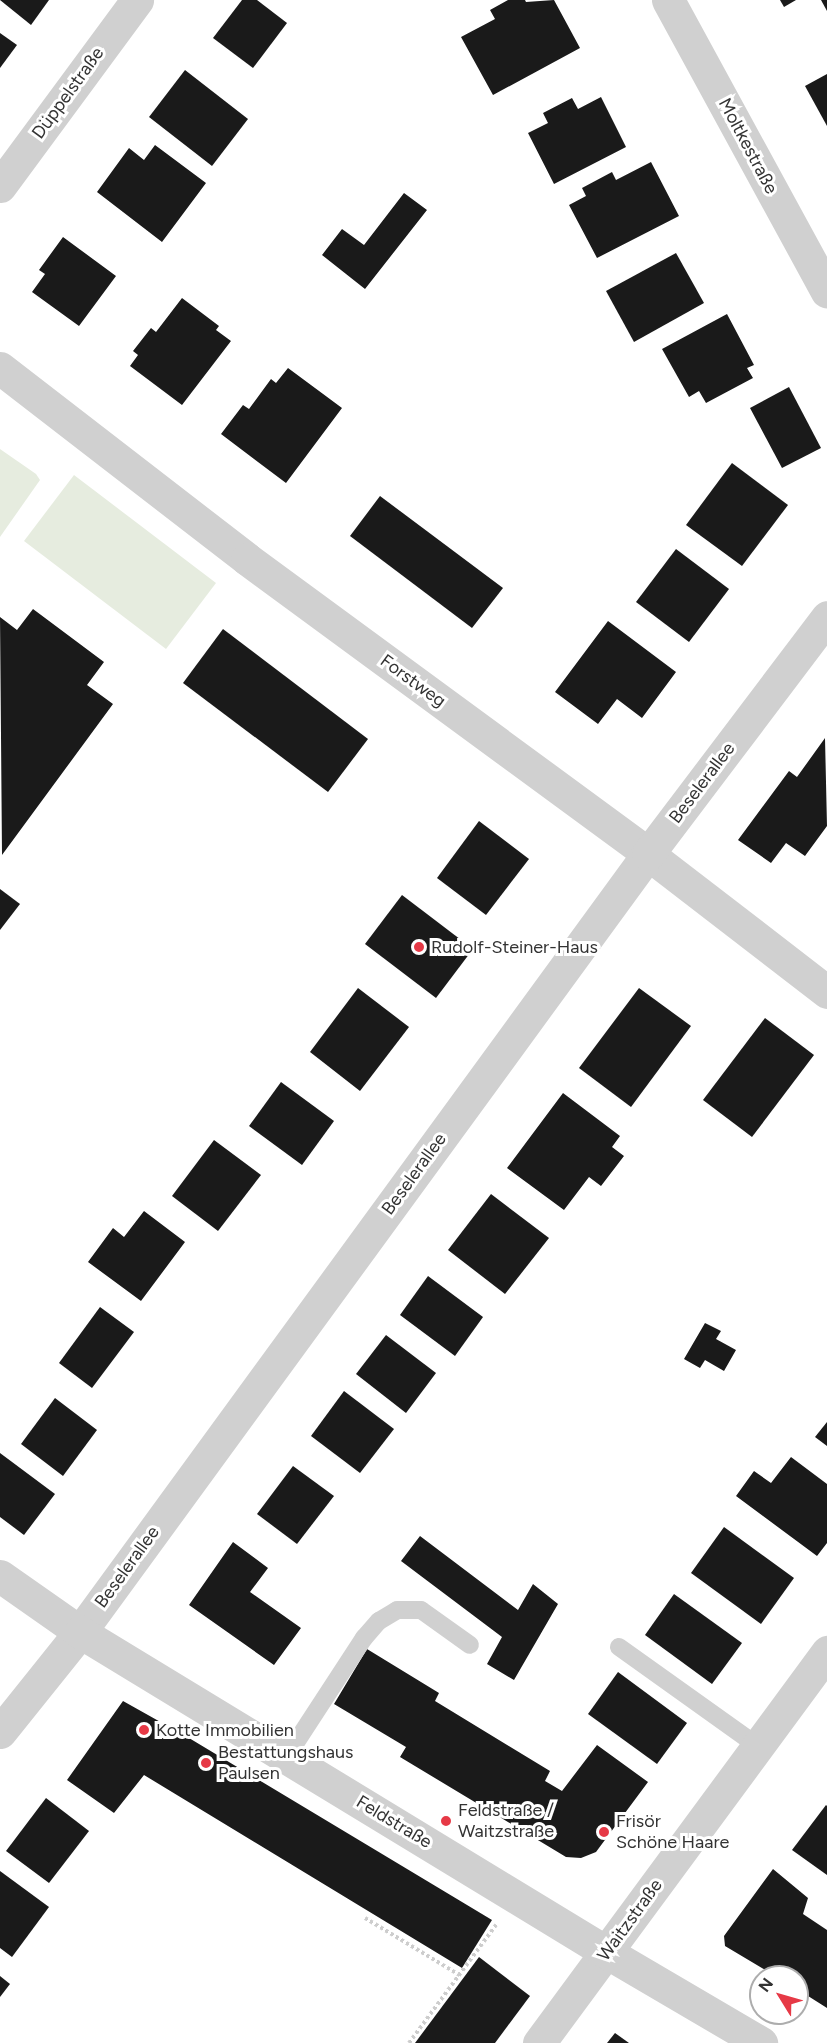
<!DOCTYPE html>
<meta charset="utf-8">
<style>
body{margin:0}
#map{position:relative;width:827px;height:2043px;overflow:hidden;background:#fff;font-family:Figtree,sans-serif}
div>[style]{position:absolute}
.green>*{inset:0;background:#e6ecdf}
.building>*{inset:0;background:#1a1a1a}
.path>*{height:4px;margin-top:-2px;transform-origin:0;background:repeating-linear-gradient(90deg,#cdcdcd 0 3px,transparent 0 6px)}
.service>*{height:18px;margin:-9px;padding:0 9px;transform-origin:9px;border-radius:9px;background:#d0d0d0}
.minor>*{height:33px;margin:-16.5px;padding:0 16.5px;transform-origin:16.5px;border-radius:16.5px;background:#d0d0d0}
.tertiary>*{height:33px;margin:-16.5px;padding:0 16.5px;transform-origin:16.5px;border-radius:16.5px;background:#d0d0d0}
.dots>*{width:16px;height:16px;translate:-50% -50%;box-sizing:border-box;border:3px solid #fff;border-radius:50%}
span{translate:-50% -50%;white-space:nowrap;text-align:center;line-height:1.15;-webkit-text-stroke:6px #fff;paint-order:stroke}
.street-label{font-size:18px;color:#333}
.poi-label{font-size:18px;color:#333}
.left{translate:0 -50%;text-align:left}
.north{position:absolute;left:749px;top:1965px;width:60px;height:60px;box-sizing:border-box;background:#fff;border:2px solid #adadad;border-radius:50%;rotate:307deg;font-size:16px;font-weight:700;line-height:24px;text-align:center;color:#333}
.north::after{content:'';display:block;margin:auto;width:21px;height:27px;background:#e63946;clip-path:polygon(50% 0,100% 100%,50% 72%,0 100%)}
</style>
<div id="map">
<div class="green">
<i style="clip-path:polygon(0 449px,36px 474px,40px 480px,0 537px)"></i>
<i style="clip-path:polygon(74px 475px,216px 583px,166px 649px,24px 541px)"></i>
</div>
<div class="building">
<i style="clip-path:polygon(0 0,49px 0,31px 25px)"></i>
<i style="clip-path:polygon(242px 0,257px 0,287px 23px,253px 68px,213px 38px)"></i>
<i style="clip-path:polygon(508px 0,525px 0,526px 2px,554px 0,580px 48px,493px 95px,461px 37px,495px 19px,490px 10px)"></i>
<i style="clip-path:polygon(780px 0,796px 0,784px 7px)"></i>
<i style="clip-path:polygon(821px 0,827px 0,827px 11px)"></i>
<i style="clip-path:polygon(0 33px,17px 45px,0 68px)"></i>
<i style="clip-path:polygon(185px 70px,248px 119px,212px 166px,149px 117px)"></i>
<i style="clip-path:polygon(827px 74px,827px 126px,805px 86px)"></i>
<i style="clip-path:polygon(601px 97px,626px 147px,554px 184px,528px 133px,548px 123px,543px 113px,572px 98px,578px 109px)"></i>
<i style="clip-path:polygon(155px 145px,206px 183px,162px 242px,97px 192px,129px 148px,144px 160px)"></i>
<i style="clip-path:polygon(651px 162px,679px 216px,597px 258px,569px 205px,586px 196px,582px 188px,612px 172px,616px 180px)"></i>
<i style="clip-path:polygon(404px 193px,427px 210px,365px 289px,322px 255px,342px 229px,364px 245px)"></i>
<i style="clip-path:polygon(63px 237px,116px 276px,79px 326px,32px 292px,45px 274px,39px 270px)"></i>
<i style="clip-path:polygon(676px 253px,704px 303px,634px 342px,606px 291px)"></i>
<i style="clip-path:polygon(182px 298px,219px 326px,216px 330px,231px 341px,182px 405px,130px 366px,138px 355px,133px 351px,151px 328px,156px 332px)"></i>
<i style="clip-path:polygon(727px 314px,754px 365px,747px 368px,753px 378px,706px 403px,699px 391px,689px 397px,662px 349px)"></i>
<i style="clip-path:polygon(288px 368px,342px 408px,286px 483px,221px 434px,243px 405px,249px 409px,271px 379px,276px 383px)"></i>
<i style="clip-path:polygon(789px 387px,821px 448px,782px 468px,750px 408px)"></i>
<i style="clip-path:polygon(732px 463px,788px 505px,742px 566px,686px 525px)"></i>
<i style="clip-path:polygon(380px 496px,503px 588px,472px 628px,350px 536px)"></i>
<i style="clip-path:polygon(676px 549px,729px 589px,689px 642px,636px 602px)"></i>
<i style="clip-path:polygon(33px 609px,104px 662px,87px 685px,113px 704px,2px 855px,0 617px,17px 630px)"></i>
<i style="clip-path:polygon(608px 621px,676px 672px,642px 718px,617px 699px,598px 724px,555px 692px)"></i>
<i style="clip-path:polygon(223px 629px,368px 739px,328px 792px,183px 683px)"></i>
<i style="clip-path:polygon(825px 738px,827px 826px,805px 856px,786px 843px,771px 863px,738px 840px,789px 771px,797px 777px)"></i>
<i style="clip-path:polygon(479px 821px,529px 859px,486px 915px,437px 878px)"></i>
<i style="clip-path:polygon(0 889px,20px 904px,0 930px)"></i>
<i style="clip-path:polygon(402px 895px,473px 949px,436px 998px,365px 944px)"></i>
<i style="clip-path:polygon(358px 988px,409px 1027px,360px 1091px,310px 1052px)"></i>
<i style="clip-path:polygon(639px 988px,691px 1026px,631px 1107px,579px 1068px)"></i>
<i style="clip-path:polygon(765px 1018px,814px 1055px,752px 1137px,703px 1100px)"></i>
<i style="clip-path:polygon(281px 1082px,334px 1121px,302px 1165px,249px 1126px)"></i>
<i style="clip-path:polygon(563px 1093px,620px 1136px,612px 1147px,624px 1156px,601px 1186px,589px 1177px,564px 1210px,507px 1168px)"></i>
<i style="clip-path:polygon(214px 1140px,261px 1175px,218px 1231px,172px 1196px)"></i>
<i style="clip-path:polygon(491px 1194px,549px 1238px,505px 1294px,448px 1250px)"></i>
<i style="clip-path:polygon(144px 1211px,185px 1242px,141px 1301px,88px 1262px,113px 1228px,124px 1237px)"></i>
<i style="clip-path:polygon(428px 1276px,483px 1317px,455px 1356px,400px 1315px)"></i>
<i style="clip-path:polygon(100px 1307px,134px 1332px,92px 1388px,59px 1363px)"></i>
<i style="clip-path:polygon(705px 1323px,721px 1331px,716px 1339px,736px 1350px,724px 1371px,705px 1360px,700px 1368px,684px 1359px)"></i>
<i style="clip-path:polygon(386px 1335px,436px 1373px,406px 1413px,356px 1374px)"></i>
<i style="clip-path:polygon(344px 1391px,394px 1429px,360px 1473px,311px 1436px)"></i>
<i style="clip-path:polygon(55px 1398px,97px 1430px,63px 1476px,21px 1444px)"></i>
<i style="clip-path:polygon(827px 1422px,827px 1446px,815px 1437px)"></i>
<i style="clip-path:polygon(0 1453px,55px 1494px,24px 1535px,0 1517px)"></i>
<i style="clip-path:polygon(791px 1457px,827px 1484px,827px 1543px,817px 1556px,736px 1496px,754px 1471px,771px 1483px)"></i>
<i style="clip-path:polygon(293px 1466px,334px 1496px,297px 1544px,257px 1514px)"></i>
<i style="clip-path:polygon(724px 1527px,794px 1578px,761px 1624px,691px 1573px)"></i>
<i style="clip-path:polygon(420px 1536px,518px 1610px,533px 1584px,558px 1604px,514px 1680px,487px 1664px,502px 1637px,401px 1561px)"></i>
<i style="clip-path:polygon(233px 1542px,268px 1568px,250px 1592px,301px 1628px,274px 1665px,189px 1605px)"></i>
<i style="clip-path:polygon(674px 1594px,742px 1643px,712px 1684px,645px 1635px)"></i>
<i style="clip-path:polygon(367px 1649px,439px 1693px,435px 1701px,550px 1771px,545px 1781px,562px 1791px,597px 1745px,648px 1782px,596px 1852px,581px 1858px,566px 1857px,400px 1757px,406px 1747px,334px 1704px)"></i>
<i style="clip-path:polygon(618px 1672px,687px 1723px,657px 1764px,588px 1714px)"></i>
<i style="clip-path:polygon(123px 1701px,189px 1738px,492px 1920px,462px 1968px,144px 1775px,114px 1813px,67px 1780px)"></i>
<i style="clip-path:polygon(46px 1798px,89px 1831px,49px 1883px,6px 1851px)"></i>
<i style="clip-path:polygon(826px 1805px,827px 1806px,827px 1875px,792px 1850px)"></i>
<i style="clip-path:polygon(773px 1869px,808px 1898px,803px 1914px,827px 1930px,827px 2008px,797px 1989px,797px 1977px,777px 1977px,725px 1946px,724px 1936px)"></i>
<i style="clip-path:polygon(0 1871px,49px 1907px,12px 1957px,0 1948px)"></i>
<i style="clip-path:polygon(479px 1957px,530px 1996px,495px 2043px,415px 2043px)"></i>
<i style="clip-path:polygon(0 1976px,10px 1984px,0 1997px)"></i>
<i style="clip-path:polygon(615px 2033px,629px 2043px,607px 2043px)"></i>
</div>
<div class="path">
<i style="left:365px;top:1918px;width:112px;rotate:31.1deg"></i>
<i style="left:409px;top:2043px;width:147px;rotate:-53.6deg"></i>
</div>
<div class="service">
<i style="left:619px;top:1647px;width:171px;rotate:35.5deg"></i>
<i style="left:287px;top:1756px;width:141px;rotate:-56.9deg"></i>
<i style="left:364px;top:1638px;width:23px;rotate:-49deg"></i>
<i style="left:379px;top:1621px;width:21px;rotate:-31deg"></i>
<i style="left:397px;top:1610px;width:24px"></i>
<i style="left:421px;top:1610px;width:60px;rotate:35.5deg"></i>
</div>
<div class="minor">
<i style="left:668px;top:0;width:332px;rotate:61.4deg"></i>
<i style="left:0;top:186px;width:231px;rotate:-53.6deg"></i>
<i style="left:0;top:368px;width:312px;rotate:37.7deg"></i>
<i style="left:247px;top:559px;width:498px;rotate:36.3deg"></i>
<i style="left:648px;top:854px;width:226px;rotate:37.6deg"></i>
<i style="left:0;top:1732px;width:128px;rotate:-51.3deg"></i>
<i style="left:80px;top:1632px;width:963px;rotate:-53.87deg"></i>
<i style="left:648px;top:854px;width:297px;rotate:-52.9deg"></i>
<i style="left:539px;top:2043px;width:486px;rotate:-53.6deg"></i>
</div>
<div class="tertiary">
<i style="left:0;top:1576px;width:98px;rotate:35deg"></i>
<i style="left:80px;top:1632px;width:616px;rotate:31.31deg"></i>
<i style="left:606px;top:1952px;width:180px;rotate:30.4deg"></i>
</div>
<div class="dots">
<i style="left:419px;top:947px;background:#e63946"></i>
<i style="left:144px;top:1730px;background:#e63946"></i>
<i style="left:206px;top:1763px;background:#e63946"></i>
<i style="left:446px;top:1821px;background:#e63946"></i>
<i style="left:604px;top:1832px;background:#e63946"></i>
</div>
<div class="street-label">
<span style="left:68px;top:93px;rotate:-54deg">Düppelstraße</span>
<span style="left:748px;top:146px;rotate:62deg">Moltkestraße</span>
<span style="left:413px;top:681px;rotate:36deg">Forstweg</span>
<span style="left:702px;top:783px;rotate:-53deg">Beselerallee</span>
<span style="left:414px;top:1174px;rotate:-54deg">Beselerallee</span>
<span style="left:127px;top:1567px;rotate:-54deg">Beselerallee</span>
<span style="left:394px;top:1822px;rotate:31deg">Feldstraße</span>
<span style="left:630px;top:1920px;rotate:-54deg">Waitzstraße</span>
</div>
<div class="poi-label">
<span class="left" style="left:431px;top:947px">Rudolf-Steiner-Haus</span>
<span class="left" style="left:156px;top:1730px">Kotte Immobilien</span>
<span class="left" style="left:218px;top:1763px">Bestattungshaus<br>Paulsen</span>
<span class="left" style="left:458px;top:1821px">Feldstraße /<br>Waitzstraße</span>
<span class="left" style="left:616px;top:1832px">Frisör<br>Schöne Haare</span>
</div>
<div class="north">N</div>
</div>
